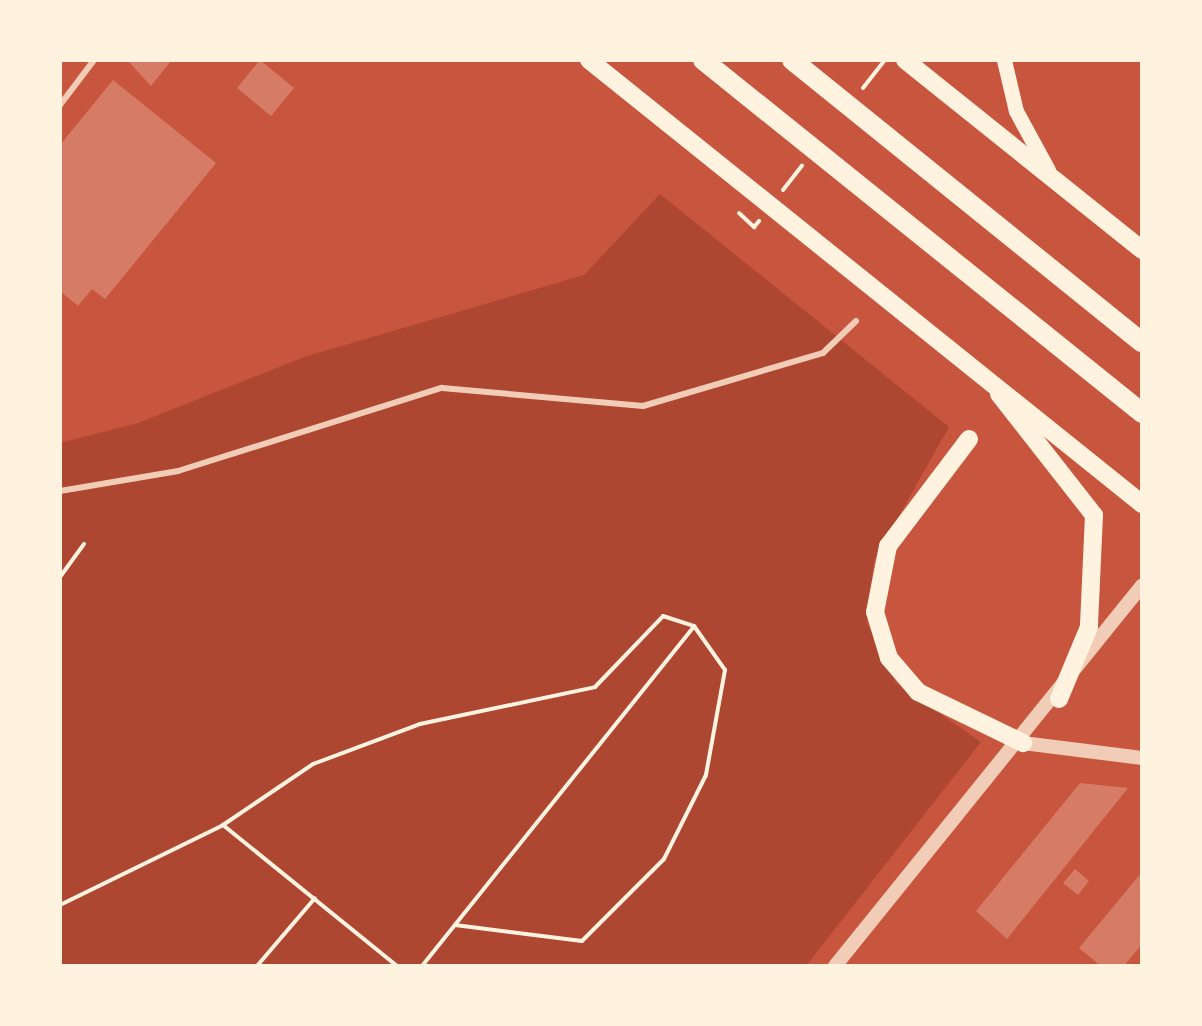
<!DOCTYPE html>
<style>
body{margin:0}
#map{position:relative;width:1202px;height:1026px;overflow:hidden;background:#c8553d;font-family:Arial,sans-serif}
div>[style]{position:absolute}
.green>*{inset:0;background:#ae4732}
.building>*{inset:0;background:#d67c66}
.path>*{height:4px;margin:-2px;padding:0 2px;transform-origin:2px;border-radius:2px;background:#fff3e0}
.service>*{height:6px;margin:-3px;padding:0 3px;transform-origin:3px;border-radius:3px;background:#f1ccb7}
.tertiary>*{height:14px;margin:-7px;padding:0 7px;transform-origin:7px;border-radius:7px;background:#f1ccb7}
.secondary>*{height:15px;margin:-7.5px;padding:0 7.5px;transform-origin:7.5px;border-radius:7.5px;background:#fff3e0}
.primary>*{height:18px;margin:-9px;padding:0 9px;transform-origin:9px;border-radius:9px;background:#fff3e0}
.trunk>*{height:20px;margin:-10px;padding:0 10px;transform-origin:10px;border-radius:10px;background:#fff3e0}
span{translate:-50% -50%;white-space:nowrap;text-align:center;line-height:1.15;-webkit-text-stroke:8px #fff3e0;paint-order:stroke}
.frame{position:absolute;inset:0;border:62px solid #fff3e0;pointer-events:none}
</style>
<div id="map">
<div class="green">
<i style="clip-path:polygon(660px 194px,949px 427px,874px 560px,867px 623px,896px 683px,981px 742px,806px 966px,60px 966px,60px 443px,138px 423px,304px 357px,584px 275px)"></i>
</div>
<div class="building">
<i style="clip-path:polygon(127px 60px,167px 60px,170px 62px,151px 86px)"></i>
<i style="clip-path:polygon(260px 60px,294px 88px,271px 116px,237px 88px)"></i>
<i style="clip-path:polygon(113px 80px,216px 163px,105px 299px,92px 289px,78px 306px,60px 291px,60px 145px)"></i>
<i style="clip-path:polygon(1080px 783px,1128px 788px,1007px 939px,976px 911px)"></i>
<i style="clip-path:polygon(1075px 869px,1089px 881px,1078px 895px,1063px 883px)"></i>
<i style="clip-path:polygon(1142px 872px,1142px 944px,1124px 966px,1101px 966px,1079px 948px)"></i>
</div>
<div class="path">
<i style="left:863px;top:88px;width:36px;rotate:-52deg"></i>
<i style="left:783px;top:190px;width:31px;rotate:-52deg"></i>
<i style="left:739px;top:213px;width:21px;rotate:43deg"></i>
<i style="left:754px;top:227px;width:8px;rotate:-50deg"></i>
<i style="left:60px;top:577px;width:41px;rotate:-54deg"></i>
<i style="left:223px;top:825px;width:109px;rotate:-34.1deg"></i>
<i style="left:313px;top:764px;width:114px;rotate:-20.5deg"></i>
<i style="left:420px;top:724px;width:179px;rotate:-11.9deg"></i>
<i style="left:595px;top:687px;width:98px;rotate:-46.2deg"></i>
<i style="left:663px;top:616px;width:33px;rotate:18deg"></i>
<i style="left:60px;top:905px;width:182px;rotate:-26.1deg"></i>
<i style="left:223px;top:825px;width:224px;rotate:39deg"></i>
<i style="left:257px;top:966px;width:89px;rotate:-49.5deg"></i>
<i style="left:422px;top:966px;width:435px;rotate:-51.3deg"></i>
<i style="left:694px;top:626px;width:54px;rotate:54.8deg"></i>
<i style="left:725px;top:670px;width:107px;rotate:100.3deg"></i>
<i style="left:706px;top:775px;width:94px;rotate:116.6deg"></i>
<i style="left:664px;top:859px;width:116px;rotate:135deg"></i>
<i style="left:582px;top:941px;width:128px;rotate:-172.8deg"></i>
</div>
<div class="service">
<i style="left:60px;top:105px;width:56px;rotate:-52.9deg"></i>
<i style="left:60px;top:491px;width:120px;rotate:-9.6deg"></i>
<i style="left:178px;top:471px;width:277px;rotate:-17.5deg"></i>
<i style="left:442px;top:388px;width:202px;rotate:5.1deg"></i>
<i style="left:643px;top:406px;width:188px;rotate:-16.4deg"></i>
<i style="left:823px;top:353px;width:46px;rotate:-44.1deg"></i>
</div>
<div class="tertiary">
<i style="left:1023px;top:743px;width:120px;rotate:7.2deg"></i>
<i style="left:835px;top:966px;width:489px;rotate:-51.1deg"></i>
</div>
<div class="secondary">
<i style="left:1004px;top:60px;width:52px;rotate:76.8deg"></i>
<i style="left:1016px;top:111px;width:67px;rotate:61.5deg"></i>
</div>
<div class="primary">
<i style="left:589px;top:60px;width:709px;rotate:38.76deg"></i>
<i style="left:905px;top:60px;width:304px;rotate:38.7deg"></i>
<i style="left:999px;top:394px;width:154px;rotate:51.9deg"></i>
<i style="left:1094px;top:515px;width:112px;rotate:92.6deg"></i>
<i style="left:1089px;top:627px;width:78px;rotate:112.6deg"></i>
<i style="left:969px;top:439px;width:134px;rotate:127.1deg"></i>
<i style="left:888px;top:546px;width:67px;rotate:101.1deg"></i>
<i style="left:875px;top:612px;width:48px;rotate:73.1deg"></i>
<i style="left:889px;top:658px;width:45px;rotate:49.5deg"></i>
<i style="left:918px;top:692px;width:117px;rotate:25.9deg"></i>
</div>
<div class="trunk">
<i style="left:703px;top:60px;width:563px;rotate:38.8deg"></i>
<i style="left:792px;top:60px;width:449px;rotate:38.9deg"></i>
</div>
<div class="frame"></div>
</div>
